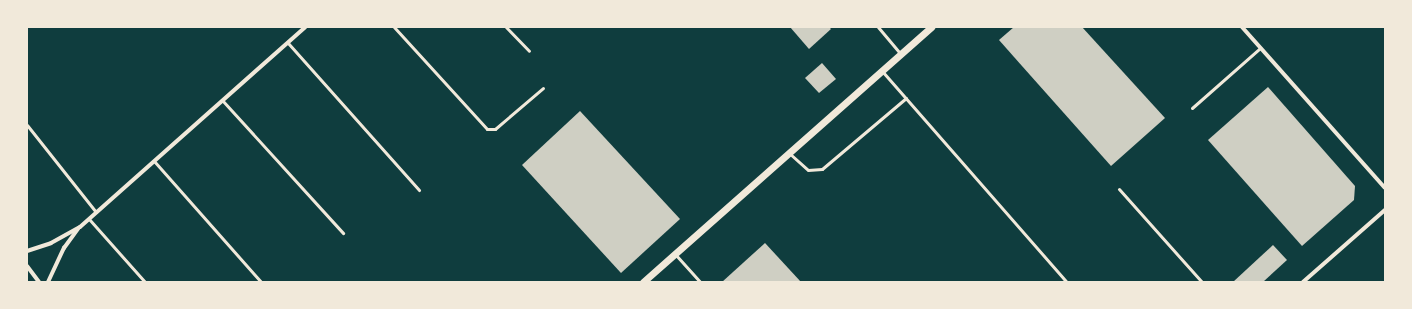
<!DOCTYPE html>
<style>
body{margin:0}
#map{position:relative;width:1412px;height:309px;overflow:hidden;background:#0f3d3e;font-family:Overpass,sans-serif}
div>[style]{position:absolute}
.building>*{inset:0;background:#cfcfc3}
.service>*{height:3px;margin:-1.5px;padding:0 1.5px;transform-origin:1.5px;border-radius:1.5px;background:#f1e9da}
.minor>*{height:4px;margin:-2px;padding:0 2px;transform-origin:2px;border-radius:2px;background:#f1e9da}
.tertiary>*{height:7px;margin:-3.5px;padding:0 3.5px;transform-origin:3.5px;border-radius:3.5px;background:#f1e9da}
span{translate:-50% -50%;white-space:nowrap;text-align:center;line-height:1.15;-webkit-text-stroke:4px #f1e9da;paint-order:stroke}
.frame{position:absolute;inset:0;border:28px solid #f1e9da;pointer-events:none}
</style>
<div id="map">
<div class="building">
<i style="clip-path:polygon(790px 27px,829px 27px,831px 29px,809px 49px)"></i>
<i style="clip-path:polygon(1014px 27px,1082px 27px,1165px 118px,1111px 166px,999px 40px)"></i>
<i style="clip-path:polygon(822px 63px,836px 79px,819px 93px,805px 78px)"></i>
<i style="clip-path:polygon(1268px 87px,1355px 186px,1354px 200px,1302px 246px,1208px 140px)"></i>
<i style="clip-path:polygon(580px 111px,680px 219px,621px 273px,522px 165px)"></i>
<i style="clip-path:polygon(765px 243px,801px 282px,722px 282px)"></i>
<i style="clip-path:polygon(1273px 245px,1287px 260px,1263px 282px,1233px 282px)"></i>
</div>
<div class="service">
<i style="left:394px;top:27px;width:138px;rotate:47.6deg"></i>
<i style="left:487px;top:129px;width:8px"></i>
<i style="left:495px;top:129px;width:63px;rotate:-40.5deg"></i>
<i style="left:506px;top:27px;width:33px;rotate:46deg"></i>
<i style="left:878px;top:27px;width:35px;rotate:50deg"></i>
<i style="left:288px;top:43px;width:197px;rotate:48.3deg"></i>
<i style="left:882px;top:71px;width:281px;rotate:48.8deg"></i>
<i style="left:222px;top:100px;width:180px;rotate:47.7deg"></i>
<i style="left:1192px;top:108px;width:91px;rotate:-41.4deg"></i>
<i style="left:27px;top:125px;width:111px;rotate:51.6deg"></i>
<i style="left:789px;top:153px;width:25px;rotate:42deg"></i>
<i style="left:808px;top:170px;width:14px;rotate:-4deg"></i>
<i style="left:822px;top:169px;width:110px;rotate:-40.2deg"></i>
<i style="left:154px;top:161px;width:162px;rotate:48.5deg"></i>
<i style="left:1119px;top:189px;width:125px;rotate:48.3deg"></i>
<i style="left:89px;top:219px;width:84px;rotate:48.4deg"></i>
<i style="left:675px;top:254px;width:38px;rotate:48deg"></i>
</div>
<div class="minor">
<i style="left:1242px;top:27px;width:215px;rotate:48.4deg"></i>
<i style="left:27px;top:251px;width:25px;rotate:-18deg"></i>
<i style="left:51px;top:243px;width:33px;rotate:-29deg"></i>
<i style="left:80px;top:227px;width:301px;rotate:-41.6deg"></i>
<i style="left:27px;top:266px;width:20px;rotate:53deg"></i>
<i style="left:48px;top:282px;width:38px;rotate:-65deg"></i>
<i style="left:64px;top:248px;width:24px;rotate:-54deg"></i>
<i style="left:1303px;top:282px;width:109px;rotate:-41.3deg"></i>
</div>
<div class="tertiary">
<i style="left:643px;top:282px;width:385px;rotate:-41.5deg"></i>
</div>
<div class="frame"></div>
</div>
